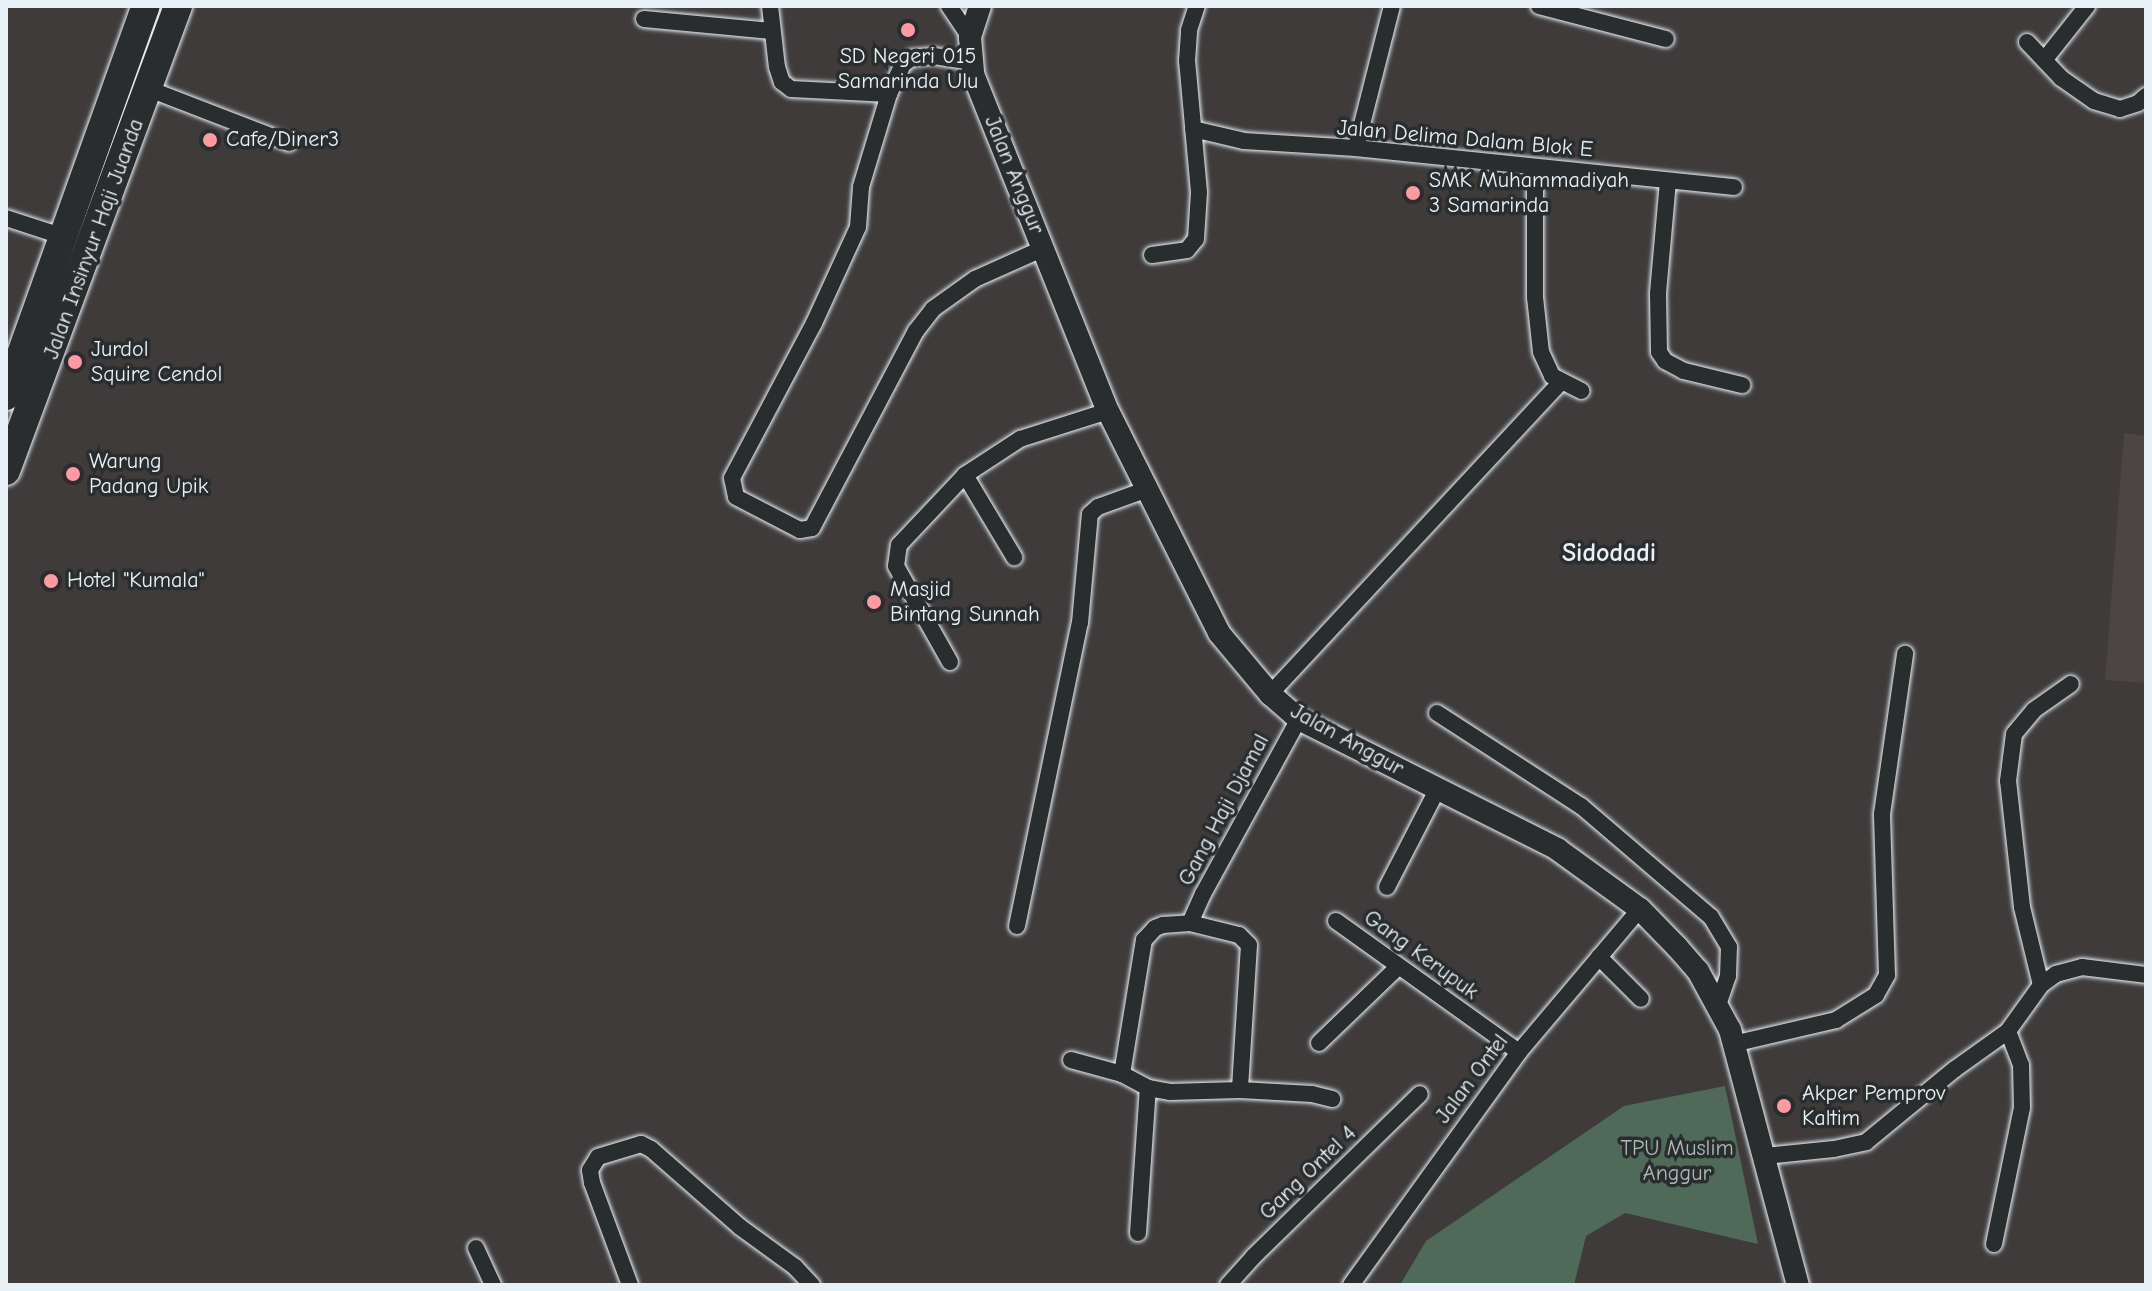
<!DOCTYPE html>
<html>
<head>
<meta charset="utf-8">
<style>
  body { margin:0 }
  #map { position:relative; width:2152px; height:1291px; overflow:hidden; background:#3f3b3b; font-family:"Comic Neue",sans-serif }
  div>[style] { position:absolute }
  .built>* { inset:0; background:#4d4544 }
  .green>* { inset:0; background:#506a59 }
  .roads { filter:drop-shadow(0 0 2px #e8f1f8) drop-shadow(0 0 2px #e8f1f8) }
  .street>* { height:16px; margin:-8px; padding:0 8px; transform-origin:8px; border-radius:8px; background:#2a2d2e }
  .secondary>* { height:22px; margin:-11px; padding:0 11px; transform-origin:11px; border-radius:11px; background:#2a2d2e }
  .highway>* { height:28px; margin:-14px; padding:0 14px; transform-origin:14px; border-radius:14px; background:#2a2d2e }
  .dots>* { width:22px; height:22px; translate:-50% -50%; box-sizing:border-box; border:4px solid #2a2d2e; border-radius:50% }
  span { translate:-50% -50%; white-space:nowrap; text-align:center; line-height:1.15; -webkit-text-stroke:7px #2a2d2e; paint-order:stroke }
  .poi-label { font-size:22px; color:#e8f1f8 }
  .left { translate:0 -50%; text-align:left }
  .street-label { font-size:22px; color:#e8f1f8 }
  .park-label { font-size:22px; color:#abbbb8 }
  .quarter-label { font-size:26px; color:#e8f1f8; font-weight:700 }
  .frame { position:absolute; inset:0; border:8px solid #e8f1f8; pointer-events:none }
</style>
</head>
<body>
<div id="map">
  <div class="built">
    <div style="clip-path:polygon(2124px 433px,2146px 436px,2146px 683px,2105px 680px)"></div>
  </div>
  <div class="green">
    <div style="clip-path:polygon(1725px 1086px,1758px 1244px,1625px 1213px,1586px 1236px,1574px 1285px,1400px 1285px,1426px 1241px,1624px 1106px)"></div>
  </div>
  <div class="roads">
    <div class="street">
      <div style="left:770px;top:6px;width:61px;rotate:83.5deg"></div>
      <div style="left:777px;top:67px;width:16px;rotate:72deg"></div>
      <div style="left:782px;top:82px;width:11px;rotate:38deg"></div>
      <div style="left:791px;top:89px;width:98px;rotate:2.9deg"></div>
      <div style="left:889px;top:94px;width:33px;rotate:-65deg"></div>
      <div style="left:903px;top:64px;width:11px;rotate:-34deg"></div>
      <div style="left:912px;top:58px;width:22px;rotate:-5deg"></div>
      <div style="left:934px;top:56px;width:36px;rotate:9deg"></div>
      <div style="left:949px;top:6px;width:37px;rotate:56deg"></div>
      <div style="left:1539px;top:6px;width:131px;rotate:14.6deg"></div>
      <div style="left:644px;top:19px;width:128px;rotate:5.4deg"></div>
      <div style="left:2027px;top:42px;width:50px;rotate:46.6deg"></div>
      <div style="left:2061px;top:78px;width:40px;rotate:34.9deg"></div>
      <div style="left:2094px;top:101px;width:27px;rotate:17deg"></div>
      <div style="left:2120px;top:109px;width:19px;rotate:-18deg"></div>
      <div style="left:2138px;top:103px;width:11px;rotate:-41deg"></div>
      <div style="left:2045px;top:59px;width:68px;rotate:-51.6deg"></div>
      <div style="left:149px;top:89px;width:150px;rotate:21.1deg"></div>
      <div style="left:889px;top:94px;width:97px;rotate:106.8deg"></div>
      <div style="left:861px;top:187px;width:40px;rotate:94.3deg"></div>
      <div style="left:858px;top:227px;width:106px;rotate:114.6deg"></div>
      <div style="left:814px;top:323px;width:175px;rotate:117.9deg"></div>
      <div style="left:732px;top:478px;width:19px;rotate:78deg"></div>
      <div style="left:736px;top:497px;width:72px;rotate:27.3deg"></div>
      <div style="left:800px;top:530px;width:12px;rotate:-9deg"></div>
      <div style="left:812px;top:528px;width:223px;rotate:-62.2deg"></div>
      <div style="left:916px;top:331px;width:28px;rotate:-52deg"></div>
      <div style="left:933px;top:309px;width:52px;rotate:-35.5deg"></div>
      <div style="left:975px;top:279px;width:76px;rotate:-24.2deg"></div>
      <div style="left:1193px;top:129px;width:52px;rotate:13.2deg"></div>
      <div style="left:1244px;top:141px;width:112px;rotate:3.6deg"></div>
      <div style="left:1356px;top:148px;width:380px;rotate:5.9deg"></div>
      <div style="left:1356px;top:148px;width:146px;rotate:-75.8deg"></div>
      <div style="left:1535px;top:167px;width:130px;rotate:90deg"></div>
      <div style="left:1535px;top:297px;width:55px;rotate:83.8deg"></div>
      <div style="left:1541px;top:352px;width:26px;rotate:65deg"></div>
      <div style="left:1552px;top:376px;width:33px;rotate:27deg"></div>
      <div style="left:1668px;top:181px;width:113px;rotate:95.1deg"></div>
      <div style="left:1658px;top:294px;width:58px;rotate:89deg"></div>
      <div style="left:1659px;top:352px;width:11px;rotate:56deg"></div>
      <div style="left:1665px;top:361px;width:21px;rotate:28deg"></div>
      <div style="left:1684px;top:371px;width:60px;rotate:13.6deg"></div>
      <div style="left:6px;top:218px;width:61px;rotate:18.1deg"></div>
      <div style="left:1152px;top:255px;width:35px;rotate:-8deg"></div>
      <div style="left:1187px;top:250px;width:14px;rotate:-51deg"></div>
      <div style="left:1196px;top:239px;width:47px;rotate:-86.3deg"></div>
      <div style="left:1199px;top:192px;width:132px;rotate:-95.2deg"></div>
      <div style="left:1187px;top:61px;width:31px;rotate:-86deg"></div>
      <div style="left:1189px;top:30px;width:25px;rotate:-72deg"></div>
      <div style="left:965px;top:475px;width:96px;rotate:59.1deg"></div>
      <div style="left:950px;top:662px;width:110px;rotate:-119.4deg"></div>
      <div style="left:896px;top:566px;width:21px;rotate:-82deg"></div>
      <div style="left:899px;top:545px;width:96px;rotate:-46.7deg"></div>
      <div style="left:965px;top:475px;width:66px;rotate:-33.2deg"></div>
      <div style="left:1020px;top:439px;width:92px;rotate:-17.7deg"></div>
      <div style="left:1270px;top:694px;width:425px;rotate:-47deg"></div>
      <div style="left:1437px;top:713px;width:171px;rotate:32.9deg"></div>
      <div style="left:1581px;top:806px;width:171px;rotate:40.5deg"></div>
      <div style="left:1711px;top:917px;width:35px;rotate:59deg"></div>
      <div style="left:1729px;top:947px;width:29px;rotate:92deg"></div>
      <div style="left:1728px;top:976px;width:31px;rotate:109deg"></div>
      <div style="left:1387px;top:887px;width:111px;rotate:-62.7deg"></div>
      <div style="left:1336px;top:921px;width:225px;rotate:35.6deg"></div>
      <div style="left:1190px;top:923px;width:32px;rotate:-66deg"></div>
      <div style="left:1203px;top:894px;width:200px;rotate:-61.3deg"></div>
      <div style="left:1017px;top:926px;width:309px;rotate:-78.3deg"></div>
      <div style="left:1080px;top:623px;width:109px;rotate:-84.8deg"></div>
      <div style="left:1090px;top:514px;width:11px;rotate:-41deg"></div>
      <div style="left:1098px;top:507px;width:50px;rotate:-19.9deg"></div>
      <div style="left:1599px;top:957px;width:59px;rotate:45deg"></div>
      <div style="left:2041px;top:985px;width:80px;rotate:-103.7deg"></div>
      <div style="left:2022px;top:907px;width:127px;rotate:-96.3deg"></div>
      <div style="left:2008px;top:781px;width:47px;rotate:-82.7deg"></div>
      <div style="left:2014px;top:734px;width:31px;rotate:-50deg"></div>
      <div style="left:2034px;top:710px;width:45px;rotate:-35.1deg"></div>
      <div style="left:1319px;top:1043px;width:110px;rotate:-43.9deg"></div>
      <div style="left:1733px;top:1044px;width:106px;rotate:-13.1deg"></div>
      <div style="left:1836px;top:1020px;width:47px;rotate:-32deg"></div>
      <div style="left:1876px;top:995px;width:23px;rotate:-61deg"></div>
      <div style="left:1887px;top:975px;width:161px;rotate:-91.8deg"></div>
      <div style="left:1882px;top:814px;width:162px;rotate:-81.8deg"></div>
      <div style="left:1071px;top:1060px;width:53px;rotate:15.4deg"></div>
      <div style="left:1122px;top:1074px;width:30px;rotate:28deg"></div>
      <div style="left:1148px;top:1088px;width:22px;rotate:10deg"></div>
      <div style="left:1170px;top:1092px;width:70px;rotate:-1.6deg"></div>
      <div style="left:1240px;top:1090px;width:72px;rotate:3.2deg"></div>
      <div style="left:1312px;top:1094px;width:21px;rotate:14deg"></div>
      <div style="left:1122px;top:1074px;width:136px;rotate:-80.7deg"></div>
      <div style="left:1144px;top:940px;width:16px;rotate:-47deg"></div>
      <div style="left:1155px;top:928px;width:9px;rotate:-21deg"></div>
      <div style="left:1163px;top:925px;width:27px;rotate:-4deg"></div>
      <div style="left:1190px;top:923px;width:50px;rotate:13.8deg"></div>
      <div style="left:1239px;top:935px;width:14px;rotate:45deg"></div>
      <div style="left:1249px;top:945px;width:145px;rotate:93.6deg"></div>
      <div style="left:1765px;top:1156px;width:69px;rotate:-5.8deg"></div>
      <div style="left:1834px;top:1149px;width:33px;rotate:-12deg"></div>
      <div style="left:1866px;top:1142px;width:115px;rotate:-39.4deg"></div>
      <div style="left:1955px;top:1069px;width:65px;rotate:-35.6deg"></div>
      <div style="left:2008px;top:1031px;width:57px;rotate:-54.3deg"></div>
      <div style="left:2041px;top:985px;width:19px;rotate:-36deg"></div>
      <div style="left:2056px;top:974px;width:27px;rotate:-15deg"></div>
      <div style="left:2082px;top:967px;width:64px;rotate:7.1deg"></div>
      <div style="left:1138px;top:1233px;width:145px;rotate:-86.1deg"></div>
      <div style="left:1994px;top:1244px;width:139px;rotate:-78.4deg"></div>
      <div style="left:2022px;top:1108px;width:43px;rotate:-91.3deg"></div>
      <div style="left:2021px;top:1065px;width:36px;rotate:-111deg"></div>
      <div style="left:476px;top:1248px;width:41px;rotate:65.3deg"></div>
      <div style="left:630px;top:1285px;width:109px;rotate:-110.4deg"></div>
      <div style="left:592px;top:1183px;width:13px;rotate:-99deg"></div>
      <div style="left:590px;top:1170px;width:15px;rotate:-58deg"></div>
      <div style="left:598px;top:1157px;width:45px;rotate:-16.8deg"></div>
      <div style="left:641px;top:1144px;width:11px;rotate:27deg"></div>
      <div style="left:651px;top:1149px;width:118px;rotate:41.2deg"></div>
      <div style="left:740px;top:1227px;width:68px;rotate:36deg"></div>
      <div style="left:795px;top:1267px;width:25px;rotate:47deg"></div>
      <div style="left:1228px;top:1285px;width:38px;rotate:-48deg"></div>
      <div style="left:1253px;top:1257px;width:233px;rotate:-44.3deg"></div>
      <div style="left:1351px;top:1285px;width:287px;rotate:-54.2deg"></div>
      <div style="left:1519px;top:1052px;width:187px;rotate:-49.8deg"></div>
    </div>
    <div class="secondary">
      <div style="left:980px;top:6px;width:33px;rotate:108deg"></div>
      <div style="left:970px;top:37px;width:37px;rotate:85deg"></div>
      <div style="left:973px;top:74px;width:363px;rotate:68.2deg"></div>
      <div style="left:1108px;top:411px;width:248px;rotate:63.4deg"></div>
      <div style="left:1219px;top:633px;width:80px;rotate:50.1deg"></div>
      <div style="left:1270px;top:694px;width:38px;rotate:41deg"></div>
      <div style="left:1299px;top:719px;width:289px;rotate:26.7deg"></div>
      <div style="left:1557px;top:849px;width:102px;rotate:35.9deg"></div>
      <div style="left:1640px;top:909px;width:53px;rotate:45.8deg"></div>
      <div style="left:1677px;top:947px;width:32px;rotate:49deg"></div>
      <div style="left:1698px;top:971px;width:67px;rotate:61.5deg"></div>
      <div style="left:1730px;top:1030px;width:264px;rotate:75.1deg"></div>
    </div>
    <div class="highway">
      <div style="left:6px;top:396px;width:414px;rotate:-70.3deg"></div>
      <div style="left:6px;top:471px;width:496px;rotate:-69.7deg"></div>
    </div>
  </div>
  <div class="dots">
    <div style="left:908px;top:30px;background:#ff9aa2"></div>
    <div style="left:210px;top:140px;background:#ff9aa2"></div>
    <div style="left:1413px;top:193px;background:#ff9aa2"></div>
    <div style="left:75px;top:362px;background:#ff9aa2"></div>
    <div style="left:73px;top:474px;background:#ff9aa2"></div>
    <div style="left:51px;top:581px;background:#ff9aa2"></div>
    <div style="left:874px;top:602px;background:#ff9aa2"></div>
    <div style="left:1784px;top:1106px;background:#ff9aa2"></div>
  </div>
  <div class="poi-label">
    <span style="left:908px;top:69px">SD Negeri 015<br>Samarinda Ulu</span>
    <span class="left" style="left:226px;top:140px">Cafe/Diner3</span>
    <span class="left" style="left:1429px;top:193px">SMK Muhammadiyah<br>3 Samarinda</span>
    <span class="left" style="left:91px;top:362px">Jurdol<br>Squire Cendol</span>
    <span class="left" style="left:89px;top:474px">Warung<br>Padang Upik</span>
    <span class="left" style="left:67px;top:581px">Hotel "Kumala"</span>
    <span class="left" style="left:890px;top:602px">Masjid<br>Bintang Sunnah</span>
    <span class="left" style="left:1802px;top:1106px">Akper Pemprov<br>Kaltim</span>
  </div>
  <div class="street-label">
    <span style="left:1465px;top:139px;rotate:5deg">Jalan Delima Dalam Blok E</span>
    <span style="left:1014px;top:175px;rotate:68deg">Jalan Anggur</span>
    <span style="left:94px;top:239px;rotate:-70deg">Jalan Insinyur Haji Juanda</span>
    <span style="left:1347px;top:740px;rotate:29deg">Jalan Anggur</span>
    <span style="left:1224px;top:810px;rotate:-62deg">Gang Haji Djamal</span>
    <span style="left:1421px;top:955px;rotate:36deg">Gang Kerupuk</span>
    <span style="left:1472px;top:1079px;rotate:-53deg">Jalan Ontel</span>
    <span style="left:1308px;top:1173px;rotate:-44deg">Gang Ontel 4</span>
  </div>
  <div class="park-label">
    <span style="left:1677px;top:1161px">TPU Muslim<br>Anggur</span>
  </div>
  <div class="quarter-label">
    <span style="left:1609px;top:554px">Sidodadi</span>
  </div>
  <div class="frame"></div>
</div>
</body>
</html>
